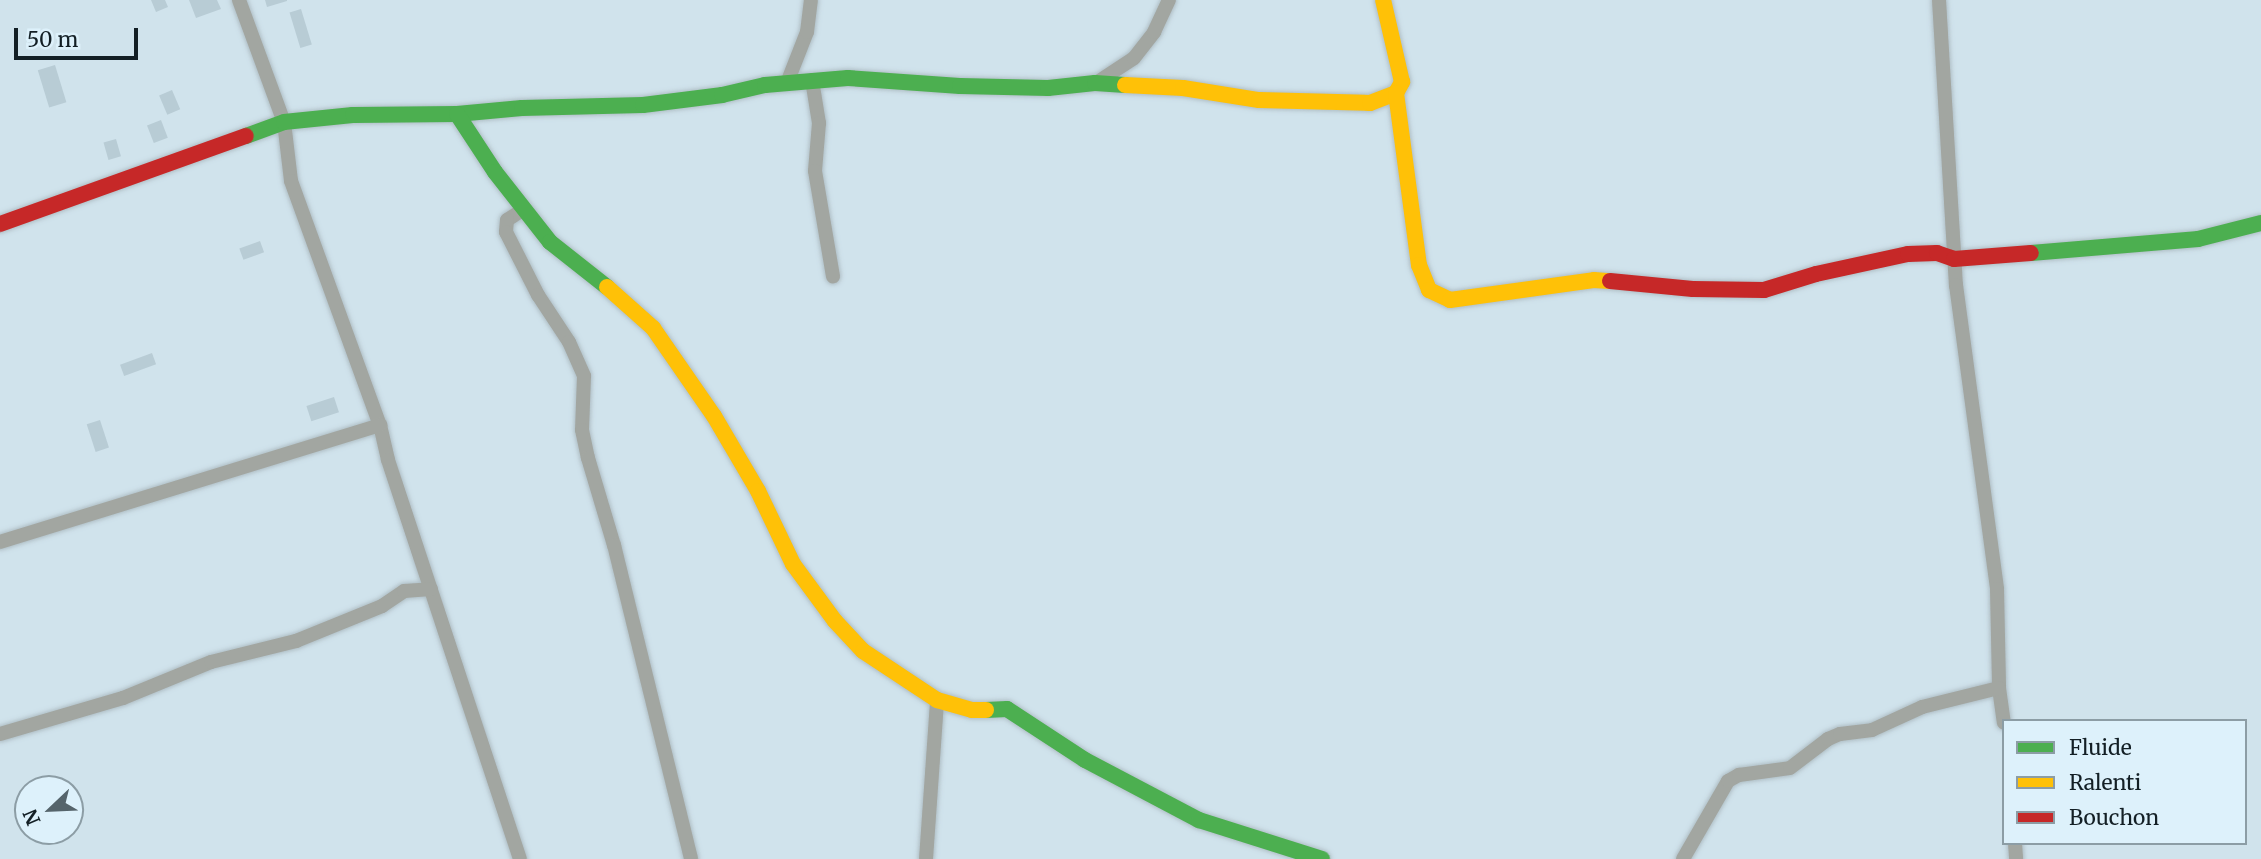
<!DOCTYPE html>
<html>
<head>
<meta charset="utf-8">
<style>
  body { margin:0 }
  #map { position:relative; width:2261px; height:859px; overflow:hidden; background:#d0e3ec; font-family:Merriweather,serif }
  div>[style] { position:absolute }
  .building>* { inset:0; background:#b8ccd5; transform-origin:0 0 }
  .roads { filter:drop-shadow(0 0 2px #b0bfc6) drop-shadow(0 0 2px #b0bfc6) }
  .street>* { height:14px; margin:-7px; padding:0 7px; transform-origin:7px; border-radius:7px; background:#a2a6a1 }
  .fast>* { height:16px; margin:-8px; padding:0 8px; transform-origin:8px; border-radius:8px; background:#4caf50 }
  .slow>* { height:16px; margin:-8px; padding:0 8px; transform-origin:8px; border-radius:8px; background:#ffc107 }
  .jam>* { height:16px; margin:-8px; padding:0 8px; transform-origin:8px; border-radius:8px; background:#c62828 }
  span { translate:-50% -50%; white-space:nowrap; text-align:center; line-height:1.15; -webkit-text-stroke:6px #ddf1fb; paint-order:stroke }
  .legend { position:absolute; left:2002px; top:719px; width:245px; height:126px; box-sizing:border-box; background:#ddf1fb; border:2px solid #8c9da5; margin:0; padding:9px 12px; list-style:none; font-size:21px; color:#131f25 }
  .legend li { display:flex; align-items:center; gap:14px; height:35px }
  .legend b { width:35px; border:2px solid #8c9da5 }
  .north { position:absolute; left:14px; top:775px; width:70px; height:70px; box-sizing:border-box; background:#ddf1fb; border:2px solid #8c9da5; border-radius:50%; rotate:247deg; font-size:19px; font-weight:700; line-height:28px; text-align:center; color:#131f25 }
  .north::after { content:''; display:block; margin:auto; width:24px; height:32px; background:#55646b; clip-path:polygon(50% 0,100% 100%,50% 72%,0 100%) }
  .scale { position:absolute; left:14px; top:28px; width:124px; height:32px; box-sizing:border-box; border:4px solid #131f25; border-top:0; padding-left:9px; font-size:21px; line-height:24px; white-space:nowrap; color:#131f25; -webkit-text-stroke:5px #ddf1fb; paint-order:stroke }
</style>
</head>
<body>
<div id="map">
  <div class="building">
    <div style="clip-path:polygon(151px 0,165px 0,168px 7px,156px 12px)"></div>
    <div style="clip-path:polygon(189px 0,217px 0,221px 9px,196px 18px)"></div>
    <div style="clip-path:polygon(265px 0,287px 0,287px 1px,267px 7px)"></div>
    <div style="left:301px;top:9px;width:37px;height:12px;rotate:73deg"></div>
    <div style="left:55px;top:65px;width:39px;height:18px;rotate:73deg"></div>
    <div style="left:172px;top:90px;width:21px;height:14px;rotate:67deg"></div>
    <div style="left:161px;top:120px;width:19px;height:15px;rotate:69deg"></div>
    <div style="left:116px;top:139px;width:18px;height:13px;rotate:74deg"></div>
    <div style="left:260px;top:241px;width:12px;height:22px;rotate:70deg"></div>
    <div style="left:152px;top:353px;width:12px;height:34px;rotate:70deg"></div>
    <div style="left:334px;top:397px;width:16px;height:29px;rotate:72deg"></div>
    <div style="left:100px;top:420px;width:29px;height:14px;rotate:72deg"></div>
  </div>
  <div class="roads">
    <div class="street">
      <div style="left:239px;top:0;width:130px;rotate:69.8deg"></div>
      <div style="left:284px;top:122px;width:59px;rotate:83.2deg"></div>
      <div style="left:291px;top:181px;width:260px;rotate:70deg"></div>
      <div style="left:380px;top:425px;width:36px;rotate:77deg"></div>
      <div style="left:388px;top:460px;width:420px;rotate:71.7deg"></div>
      <div style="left:1939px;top:0;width:286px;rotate:86.6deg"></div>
      <div style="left:1956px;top:285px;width:307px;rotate:82.3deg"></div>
      <div style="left:1997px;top:589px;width:99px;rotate:88.8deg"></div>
      <div style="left:1999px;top:688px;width:35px;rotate:82deg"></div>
      <div style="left:812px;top:80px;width:44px;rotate:80.8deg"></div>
      <div style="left:819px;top:123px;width:48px;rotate:94.8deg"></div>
      <div style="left:815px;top:171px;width:107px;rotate:80.3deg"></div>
      <div style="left:787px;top:83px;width:55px;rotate:-68.6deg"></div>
      <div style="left:807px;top:32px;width:32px;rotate:-83deg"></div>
      <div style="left:1096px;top:83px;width:45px;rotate:-33.3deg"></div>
      <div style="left:1134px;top:58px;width:33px;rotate:-52deg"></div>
      <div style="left:1154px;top:32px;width:35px;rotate:-65deg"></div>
      <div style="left:524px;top:209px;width:20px;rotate:147deg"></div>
      <div style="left:507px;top:220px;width:12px;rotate:95deg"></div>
      <div style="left:506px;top:232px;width:71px;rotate:63.1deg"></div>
      <div style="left:538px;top:295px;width:56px;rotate:56.6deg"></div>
      <div style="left:569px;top:342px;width:37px;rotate:66deg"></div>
      <div style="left:584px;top:376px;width:54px;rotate:92.1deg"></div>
      <div style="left:582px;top:430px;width:29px;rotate:78deg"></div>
      <div style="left:588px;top:458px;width:91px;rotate:73.4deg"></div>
      <div style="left:614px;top:545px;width:323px;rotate:76.2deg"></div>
      <div style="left:0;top:542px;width:398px;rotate:-17.1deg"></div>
      <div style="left:0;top:734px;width:128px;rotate:-16.3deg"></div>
      <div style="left:123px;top:698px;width:95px;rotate:-22.2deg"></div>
      <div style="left:211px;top:662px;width:88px;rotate:-13.9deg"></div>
      <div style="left:296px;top:641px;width:93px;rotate:-22.1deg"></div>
      <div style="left:382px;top:606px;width:27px;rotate:-34deg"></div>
      <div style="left:404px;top:591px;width:27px;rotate:-4deg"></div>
      <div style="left:2015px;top:843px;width:16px;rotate:86deg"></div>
      <div style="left:926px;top:859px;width:159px;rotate:-86deg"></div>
      <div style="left:1683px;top:859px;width:90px;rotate:-60deg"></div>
      <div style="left:1728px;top:781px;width:13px;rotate:-29deg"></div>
      <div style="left:1739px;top:775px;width:51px;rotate:-7.8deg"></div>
      <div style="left:1790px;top:768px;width:48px;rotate:-37.3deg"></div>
      <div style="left:1828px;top:739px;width:13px;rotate:-23deg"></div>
      <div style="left:1840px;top:734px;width:32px;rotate:-7deg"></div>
      <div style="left:1872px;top:730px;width:55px;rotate:-24.7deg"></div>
      <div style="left:1922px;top:707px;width:79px;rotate:-13.9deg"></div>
    </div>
    <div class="fast">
      <div style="left:457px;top:114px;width:65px;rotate:-5.3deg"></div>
      <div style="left:522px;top:108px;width:121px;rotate:-1.4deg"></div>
      <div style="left:643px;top:105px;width:80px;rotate:-7.2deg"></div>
      <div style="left:722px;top:95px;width:44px;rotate:-13.1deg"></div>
      <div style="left:765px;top:85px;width:83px;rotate:-4.8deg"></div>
      <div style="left:848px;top:78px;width:112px;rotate:4.1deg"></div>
      <div style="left:960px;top:86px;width:88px;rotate:1.3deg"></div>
      <div style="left:1048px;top:88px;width:47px;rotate:-6.1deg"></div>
      <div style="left:1095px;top:83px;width:30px;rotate:4deg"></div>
      <div style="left:246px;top:136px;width:40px;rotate:-20.2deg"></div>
      <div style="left:284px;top:122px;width:69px;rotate:-5.8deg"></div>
      <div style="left:353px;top:115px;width:104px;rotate:-0.6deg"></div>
      <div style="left:457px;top:114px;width:69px;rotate:56.8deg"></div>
      <div style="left:495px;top:172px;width:89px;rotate:51.8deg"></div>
      <div style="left:550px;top:242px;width:73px;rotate:38.3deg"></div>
      <div style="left:2031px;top:253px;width:168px;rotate:-4.8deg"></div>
      <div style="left:2198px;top:239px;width:65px;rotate:-14.3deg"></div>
      <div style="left:986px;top:710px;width:21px;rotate:-3deg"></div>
      <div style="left:1007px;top:709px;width:93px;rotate:33.2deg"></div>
      <div style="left:1085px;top:760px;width:129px;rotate:27.8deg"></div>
      <div style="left:1199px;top:820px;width:129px;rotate:17.6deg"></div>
    </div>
    <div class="slow">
      <div style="left:1125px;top:85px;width:58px;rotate:3deg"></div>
      <div style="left:1183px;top:88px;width:77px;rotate:9deg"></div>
      <div style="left:1259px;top:100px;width:111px;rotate:1.5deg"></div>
      <div style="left:1370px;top:103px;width:28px;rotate:-21deg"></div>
      <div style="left:1396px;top:93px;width:13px;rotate:-61deg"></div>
      <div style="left:1402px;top:82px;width:84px;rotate:-103deg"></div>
      <div style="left:1396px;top:93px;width:174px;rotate:82.4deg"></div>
      <div style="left:1419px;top:265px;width:27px;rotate:68deg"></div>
      <div style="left:1429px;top:290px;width:23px;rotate:25deg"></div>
      <div style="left:1450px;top:300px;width:145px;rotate:-7.9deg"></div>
      <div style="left:1594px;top:280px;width:16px;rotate:4deg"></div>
      <div style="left:607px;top:287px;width:62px;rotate:41.7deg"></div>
      <div style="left:653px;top:328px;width:107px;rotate:55.3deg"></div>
      <div style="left:714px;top:416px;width:87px;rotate:59.6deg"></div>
      <div style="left:758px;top:491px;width:81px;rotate:64.4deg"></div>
      <div style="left:793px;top:564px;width:71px;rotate:53.6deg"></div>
      <div style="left:835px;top:621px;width:41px;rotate:47deg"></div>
      <div style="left:863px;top:651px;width:89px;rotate:33.5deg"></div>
      <div style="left:937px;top:700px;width:36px;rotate:16deg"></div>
      <div style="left:972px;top:710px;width:14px"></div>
    </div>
    <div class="jam">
      <div style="left:0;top:224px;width:261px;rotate:-19.7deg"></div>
      <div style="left:1610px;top:281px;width:83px;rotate:5.5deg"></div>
      <div style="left:1693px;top:289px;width:71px;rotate:0.8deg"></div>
      <div style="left:1764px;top:290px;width:54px;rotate:-17.1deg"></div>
      <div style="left:1816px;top:274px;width:94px;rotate:-12.3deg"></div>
      <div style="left:1908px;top:254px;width:29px;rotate:-2deg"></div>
      <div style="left:1937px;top:253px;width:18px;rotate:19deg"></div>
      <div style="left:1954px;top:259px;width:77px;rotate:-4.5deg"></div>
    </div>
  </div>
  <ul class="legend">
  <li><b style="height:9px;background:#4caf50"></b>Fluide</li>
  <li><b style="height:9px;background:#ffc107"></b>Ralenti</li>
  <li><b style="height:9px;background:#c62828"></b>Bouchon</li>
  </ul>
  <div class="north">N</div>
  <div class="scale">50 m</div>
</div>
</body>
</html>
